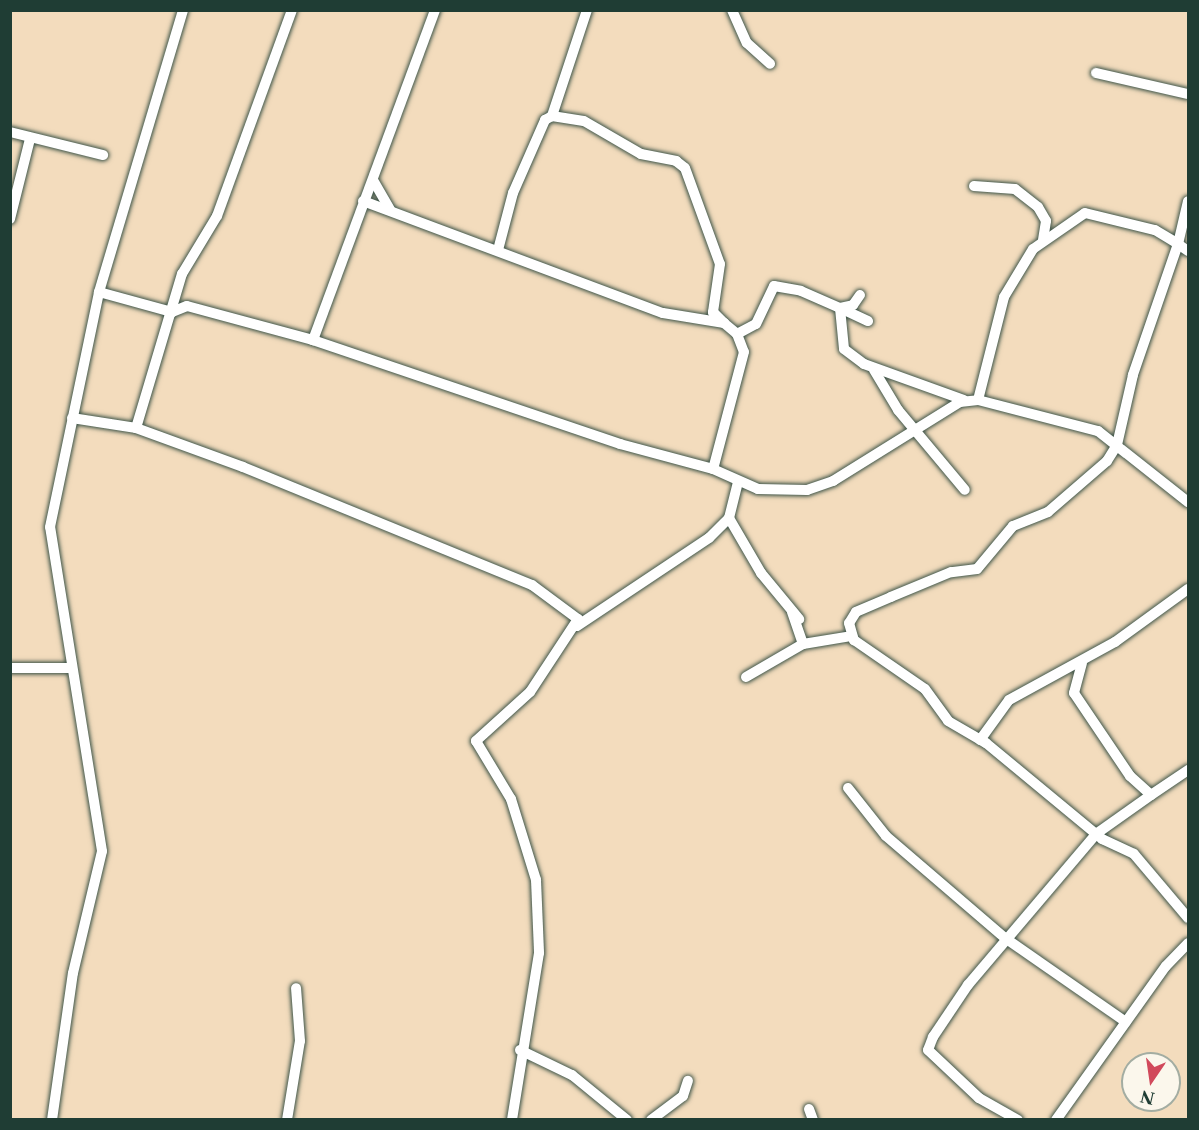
<!DOCTYPE html>
<html>
<head>
<meta charset="utf-8">
<style>
  body { margin:0 }
  #map { position:relative; width:1199px; height:1130px; overflow:hidden; background:#f3dcbd; font-family:"Libre Caslon Text",serif }
  div>[style] { position:absolute }
  .roads { filter:drop-shadow(0 0 2px #3f5549) drop-shadow(0 0 2px #3f5549) }
  .minor>* { height:10px; margin:-5px; padding:0 5px; transform-origin:5px; border-radius:5px; background:#fff }
  span { translate:-50% -50%; white-space:nowrap; text-align:center; line-height:1.15; -webkit-text-stroke:4.5px #fbf7ec; paint-order:stroke }
  .frame { position:absolute; inset:0; border:12px solid #1f3d34; pointer-events:none }
  .north { position:absolute; left:1121px; top:1052px; width:60px; height:60px; box-sizing:border-box; background:#fbf7ec; border:2px solid #a3ada2; border-radius:50%; rotate:193deg; font-size:16px; font-weight:700; line-height:24px; text-align:center; color:#1f3d34 }
  .north::after { content:''; display:block; margin:auto; width:21px; height:27px; background:#d1495b; clip-path:polygon(50% 0,100% 100%,50% 72%,0 100%) }
</style>
</head>
<body>
<div id="map">
  <div class="roads">
    <div class="minor">
      <div style="left:587px;top:10px;width:112px;rotate:108.3deg"></div>
      <div style="left:552px;top:116px;width:32px;rotate:9deg"></div>
      <div style="left:584px;top:121px;width:66px;rotate:30.1deg"></div>
      <div style="left:641px;top:154px;width:36px;rotate:11deg"></div>
      <div style="left:676px;top:161px;width:11px;rotate:38deg"></div>
      <div style="left:685px;top:168px;width:102px;rotate:70deg"></div>
      <div style="left:720px;top:264px;width:49px;rotate:98.3deg"></div>
      <div style="left:713px;top:312px;width:16px;rotate:45deg"></div>
      <div style="left:732px;top:10px;width:36px;rotate:66deg"></div>
      <div style="left:747px;top:43px;width:31px;rotate:42deg"></div>
      <div style="left:1096px;top:73px;width:94px;rotate:12.9deg"></div>
      <div style="left:10px;top:132px;width:96px;rotate:13.9deg"></div>
      <div style="left:373px;top:180px;width:34px;rotate:60deg"></div>
      <div style="left:974px;top:186px;width:41px;rotate:4.2deg"></div>
      <div style="left:1015px;top:189px;width:29px;rotate:38deg"></div>
      <div style="left:1038px;top:207px;width:16px;rotate:60deg"></div>
      <div style="left:1046px;top:221px;width:20px;rotate:99deg"></div>
      <div style="left:363px;top:201px;width:320px;rotate:20.5deg"></div>
      <div style="left:663px;top:313px;width:62px;rotate:9.3deg"></div>
      <div style="left:724px;top:323px;width:17px;rotate:40deg"></div>
      <div style="left:737px;top:334px;width:19px;rotate:69deg"></div>
      <div style="left:744px;top:352px;width:121px;rotate:104.8deg"></div>
      <div style="left:10px;top:219px;width:82px;rotate:-76deg"></div>
      <div style="left:498px;top:250px;width:59px;rotate:-75.3deg"></div>
      <div style="left:513px;top:193px;width:80px;rotate:-66.3deg"></div>
      <div style="left:545px;top:120px;width:8px;rotate:-30deg"></div>
      <div style="left:1188px;top:251px;width:12px;rotate:-145deg"></div>
      <div style="left:1178px;top:244px;width:139px;rotate:109deg"></div>
      <div style="left:1133px;top:375px;width:72px;rotate:102.9deg"></div>
      <div style="left:1117px;top:445px;width:19px;rotate:122deg"></div>
      <div style="left:1107px;top:461px;width:78px;rotate:139.2deg"></div>
      <div style="left:1048px;top:512px;width:38px;rotate:158deg"></div>
      <div style="left:1013px;top:526px;width:56px;rotate:129.9deg"></div>
      <div style="left:977px;top:569px;width:26px;rotate:173deg"></div>
      <div style="left:951px;top:572px;width:65px;rotate:157.4deg"></div>
      <div style="left:891px;top:597px;width:38px;rotate:157deg"></div>
      <div style="left:856px;top:612px;width:13px;rotate:122deg"></div>
      <div style="left:849px;top:623px;width:18px;rotate:74deg"></div>
      <div style="left:854px;top:640px;width:86px;rotate:34.6deg"></div>
      <div style="left:925px;top:689px;width:39px;rotate:54deg"></div>
      <div style="left:948px;top:721px;width:44px;rotate:30.1deg"></div>
      <div style="left:986px;top:743px;width:151px;rotate:39.6deg"></div>
      <div style="left:1102px;top:839px;width:35px;rotate:25deg"></div>
      <div style="left:1134px;top:854px;width:84px;rotate:49.8deg"></div>
      <div style="left:99px;top:292px;width:76px;rotate:15.3deg"></div>
      <div style="left:172px;top:312px;width:16px;rotate:-22deg"></div>
      <div style="left:187px;top:306px;width:131px;rotate:15.1deg"></div>
      <div style="left:313px;top:340px;width:324px;rotate:18.7deg"></div>
      <div style="left:620px;top:444px;width:96px;rotate:15deg"></div>
      <div style="left:713px;top:469px;width:49px;rotate:24deg"></div>
      <div style="left:758px;top:489px;width:49px;rotate:1.2deg"></div>
      <div style="left:807px;top:490px;width:28px;rotate:-19deg"></div>
      <div style="left:833px;top:481px;width:150px;rotate:-31.9deg"></div>
      <div style="left:960px;top:402px;width:18px;rotate:-6deg"></div>
      <div style="left:978px;top:400px;width:124px;rotate:14.5deg"></div>
      <div style="left:1098px;top:431px;width:115px;rotate:38.3deg"></div>
      <div style="left:860px;top:295px;width:12px;rotate:125deg"></div>
      <div style="left:853px;top:305px;width:13px;rotate:167deg"></div>
      <div style="left:840px;top:308px;width:31px;rotate:25deg"></div>
      <div style="left:737px;top:334px;width:21px;rotate:-28deg"></div>
      <div style="left:756px;top:324px;width:42px;rotate:-64.7deg"></div>
      <div style="left:774px;top:286px;width:27px;rotate:10deg"></div>
      <div style="left:801px;top:291px;width:43px;rotate:23.6deg"></div>
      <div style="left:840px;top:308px;width:41px;rotate:84.4deg"></div>
      <div style="left:844px;top:349px;width:25px;rotate:37deg"></div>
      <div style="left:864px;top:364px;width:106px;rotate:19.8deg"></div>
      <div style="left:313px;top:340px;width:352px;rotate:-69.7deg"></div>
      <div style="left:874px;top:370px;width:47px;rotate:59deg"></div>
      <div style="left:898px;top:410px;width:104px;rotate:50.1deg"></div>
      <div style="left:978px;top:400px;width:106px;rotate:-75.8deg"></div>
      <div style="left:1004px;top:297px;width:56px;rotate:-58.9deg"></div>
      <div style="left:1033px;top:249px;width:63px;rotate:-34.7deg"></div>
      <div style="left:1085px;top:213px;width:72px;rotate:13.7deg"></div>
      <div style="left:1155px;top:230px;width:27px;rotate:31deg"></div>
      <div style="left:1178px;top:244px;width:44px;rotate:-76.9deg"></div>
      <div style="left:72px;top:418px;width:65px;rotate:8.9deg"></div>
      <div style="left:136px;top:428px;width:114px;rotate:20deg"></div>
      <div style="left:243px;top:467px;width:312px;rotate:22.2deg"></div>
      <div style="left:532px;top:585px;width:57px;rotate:36.5deg"></div>
      <div style="left:578px;top:619px;width:87px;rotate:123.3deg"></div>
      <div style="left:530px;top:692px;width:73px;rotate:137.8deg"></div>
      <div style="left:476px;top:741px;width:68px;rotate:58.9deg"></div>
      <div style="left:511px;top:799px;width:85px;rotate:72.8deg"></div>
      <div style="left:536px;top:880px;width:73px;rotate:87.6deg"></div>
      <div style="left:539px;top:953px;width:169px;rotate:99.2deg"></div>
      <div style="left:136px;top:428px;width:161px;rotate:-73.4deg"></div>
      <div style="left:182px;top:274px;width:68px;rotate:-58.9deg"></div>
      <div style="left:217px;top:216px;width:219px;rotate:-70deg"></div>
      <div style="left:729px;top:518px;width:64px;rotate:59.8deg"></div>
      <div style="left:761px;top:573px;width:60px;rotate:50.4deg"></div>
      <div style="left:577px;top:626px;width:159px;rotate:-33.7deg"></div>
      <div style="left:709px;top:538px;width:28px;rotate:-45deg"></div>
      <div style="left:729px;top:518px;width:37px;rotate:-76deg"></div>
      <div style="left:803px;top:644px;width:50px;rotate:-9.3deg"></div>
      <div style="left:1082px;top:663px;width:31px;rotate:105deg"></div>
      <div style="left:1074px;top:693px;width:100px;rotate:56deg"></div>
      <div style="left:1130px;top:776px;width:28px;rotate:42deg"></div>
      <div style="left:1151px;top:795px;width:45px;rotate:-34deg"></div>
      <div style="left:10px;top:668px;width:59px"></div>
      <div style="left:746px;top:677px;width:66px;rotate:-30.1deg"></div>
      <div style="left:803px;top:644px;width:34px;rotate:-109deg"></div>
      <div style="left:980px;top:740px;width:49px;rotate:-54.1deg"></div>
      <div style="left:1009px;top:700px;width:121px;rotate:-28.7deg"></div>
      <div style="left:1115px;top:642px;width:90px;rotate:-36deg"></div>
      <div style="left:848px;top:788px;width:61px;rotate:51.6deg"></div>
      <div style="left:886px;top:836px;width:157px;rotate:40.6deg"></div>
      <div style="left:1005px;top:938px;width:147px;rotate:34.8deg"></div>
      <div style="left:520px;top:1050px;width:58px;rotate:25.7deg"></div>
      <div style="left:572px;top:1075px;width:71px;rotate:39.3deg"></div>
      <div style="left:809px;top:1109px;width:12px;rotate:70deg"></div>
      <div style="left:52px;top:1120px;width:148px;rotate:-81.9deg"></div>
      <div style="left:73px;top:973px;width:125px;rotate:-76.6deg"></div>
      <div style="left:102px;top:851px;width:328px;rotate:-99.1deg"></div>
      <div style="left:50px;top:527px;width:240px;rotate:-78.2deg"></div>
      <div style="left:99px;top:292px;width:294px;rotate:-73.4deg"></div>
      <div style="left:287px;top:1120px;width:80px;rotate:-80.7deg"></div>
      <div style="left:300px;top:1041px;width:53px;rotate:-94.3deg"></div>
      <div style="left:651px;top:1120px;width:40px;rotate:-37deg"></div>
      <div style="left:683px;top:1096px;width:16px;rotate:-72deg"></div>
      <div style="left:1018px;top:1120px;width:45px;rotate:-150.6deg"></div>
      <div style="left:979px;top:1098px;width:70px;rotate:-136.7deg"></div>
      <div style="left:928px;top:1050px;width:14px;rotate:-69deg"></div>
      <div style="left:933px;top:1037px;width:63px;rotate:-56.1deg"></div>
      <div style="left:968px;top:985px;width:198px;rotate:-49.7deg"></div>
      <div style="left:1096px;top:834px;width:67px;rotate:-35.3deg"></div>
      <div style="left:1056px;top:1120px;width:189px;rotate:-54.5deg"></div>
      <div style="left:1166px;top:966px;width:32px;rotate:-46deg"></div>
    </div>
  </div>
  <div class="frame"></div>
  <div class="north">N</div>
</div>
</body>
</html>
